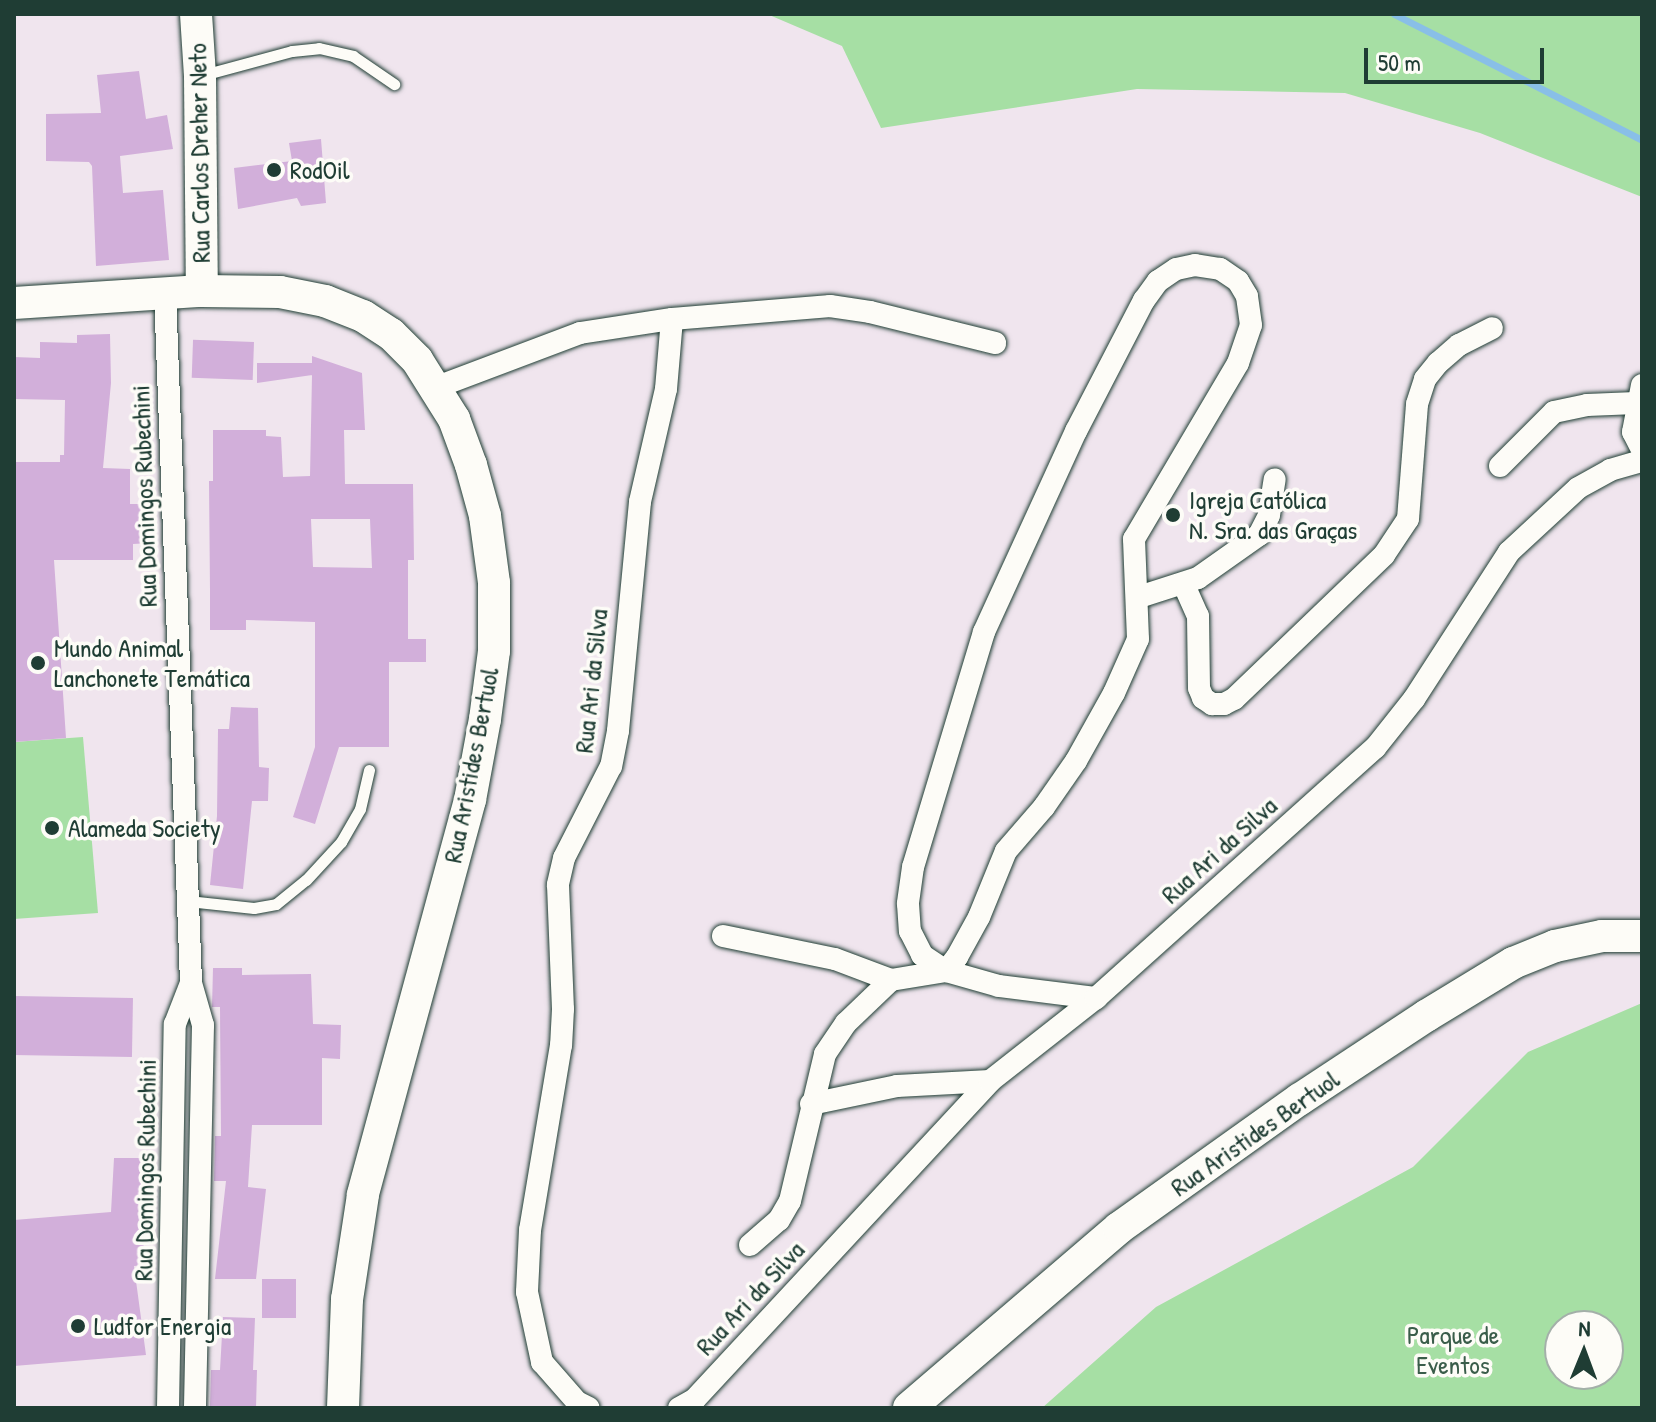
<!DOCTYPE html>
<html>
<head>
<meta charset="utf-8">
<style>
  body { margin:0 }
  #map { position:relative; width:1656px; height:1422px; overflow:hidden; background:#f0e5ee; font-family:"Patrick Hand",sans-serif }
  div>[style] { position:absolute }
  .green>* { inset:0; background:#a6dfa4 }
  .stream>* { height:7px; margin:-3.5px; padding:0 3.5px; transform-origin:3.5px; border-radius:3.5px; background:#89bfe7 }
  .building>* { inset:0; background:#d2afda; transform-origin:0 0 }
  .roads { filter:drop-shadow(0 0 2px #1f3d34) drop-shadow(0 0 2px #1f3d34) }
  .service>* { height:11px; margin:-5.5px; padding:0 5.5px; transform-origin:5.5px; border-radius:5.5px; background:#fdfcf7 }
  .minor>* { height:22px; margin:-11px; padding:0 11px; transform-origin:11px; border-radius:11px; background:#fdfcf7 }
  .secondary>* { height:32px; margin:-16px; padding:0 16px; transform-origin:16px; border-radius:16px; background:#fdfcf7 }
  .dots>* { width:22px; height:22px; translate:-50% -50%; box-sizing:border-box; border:4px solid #fdfcf7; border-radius:50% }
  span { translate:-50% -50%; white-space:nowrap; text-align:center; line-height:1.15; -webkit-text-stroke:7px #fdfcf7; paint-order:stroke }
  .street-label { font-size:26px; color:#1f3d34 }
  .poi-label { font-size:26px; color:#1f3d34 }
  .left { translate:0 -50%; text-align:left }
  .park-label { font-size:26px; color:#3a5d4a }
  .frame { position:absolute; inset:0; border:16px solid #1f3d34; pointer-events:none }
  .north { position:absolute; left:1544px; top:1310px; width:80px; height:80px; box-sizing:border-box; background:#fdfcf7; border:2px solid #a4b0a9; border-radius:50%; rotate:1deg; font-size:22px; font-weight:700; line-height:32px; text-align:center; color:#1f3d34 }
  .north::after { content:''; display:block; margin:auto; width:28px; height:36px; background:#1f3d34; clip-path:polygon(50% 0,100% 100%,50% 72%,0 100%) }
  .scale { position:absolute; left:1364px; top:48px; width:180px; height:36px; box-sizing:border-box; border:4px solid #1f3d34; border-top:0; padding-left:10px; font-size:24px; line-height:28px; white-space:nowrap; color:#1f3d34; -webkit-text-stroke:6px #fdfcf7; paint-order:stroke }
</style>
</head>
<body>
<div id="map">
  <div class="green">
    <div style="clip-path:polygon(767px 14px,1642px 14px,1642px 197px,1480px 133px,1345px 93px,1137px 89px,881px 128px,842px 46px)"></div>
    <div style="clip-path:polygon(83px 737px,98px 913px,14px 919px,14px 742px)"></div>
    <div style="clip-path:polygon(evenodd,1642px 1003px,1642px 1408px,1042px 1408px,1156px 1307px,1413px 1167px,1528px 1052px,1642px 1003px,1560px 1326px,1608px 1326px,1608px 1374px,1560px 1374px,1560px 1326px)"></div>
  </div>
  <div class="stream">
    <div style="left:1394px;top:14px;width:278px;rotate:26.9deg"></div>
  </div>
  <div class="building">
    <div style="clip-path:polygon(139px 71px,146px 119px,167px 115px,173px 149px,120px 156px,123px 193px,163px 190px,169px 260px,96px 266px,92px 166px,89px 162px,46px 161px,46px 114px,101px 113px,97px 75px)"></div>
    <div style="clip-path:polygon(321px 139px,326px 203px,301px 206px,297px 198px,238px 209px,234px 168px,292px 161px,289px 143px)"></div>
    <div style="clip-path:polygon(110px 334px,111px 383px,103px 468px,130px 469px,130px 504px,149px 504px,149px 543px,133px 544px,133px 560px,54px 560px,66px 738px,14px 742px,14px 462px,60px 462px,60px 455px,64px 455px,65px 400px,14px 399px,14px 357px,40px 358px,40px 342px,77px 343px,77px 335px)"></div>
    <div style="left:254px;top:342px;width:38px;height:61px;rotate:92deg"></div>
    <div style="clip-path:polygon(evenodd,312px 356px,362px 373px,365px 430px,344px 430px,345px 484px,413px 484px,414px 560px,408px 560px,408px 639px,426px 639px,426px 662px,389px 662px,389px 747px,339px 747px,315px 824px,293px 817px,315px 747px,315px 622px,246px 620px,246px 630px,210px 630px,210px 591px,209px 481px,213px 481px,213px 430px,266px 430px,266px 436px,281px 437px,283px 477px,310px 476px,312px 375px,257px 383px,257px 363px,312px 363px,312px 356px,311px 519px,370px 519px,372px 568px,313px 567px,311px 519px)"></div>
    <div style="clip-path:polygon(231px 707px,258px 708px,259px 767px,269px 768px,268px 801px,252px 801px,243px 889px,210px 885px,217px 816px,218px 729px,229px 729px)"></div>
    <div style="clip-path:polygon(213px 968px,242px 968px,242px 975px,311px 974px,313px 1024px,341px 1025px,340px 1059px,322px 1058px,322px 1125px,252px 1125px,248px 1187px,266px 1189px,256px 1279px,215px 1279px,226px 1181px,214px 1181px,215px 1136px,221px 1136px,220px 1007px,212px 1007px)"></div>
    <div style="left:14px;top:996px;width:119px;height:59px;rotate:1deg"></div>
    <div style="clip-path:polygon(114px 1158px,145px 1158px,146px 1200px,138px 1201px,146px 1265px,134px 1266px,146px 1355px,14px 1366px,14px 1220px,111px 1212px)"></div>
    <div style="left:262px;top:1279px;width:34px;height:39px"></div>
    <div style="clip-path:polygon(223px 1317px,255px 1318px,253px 1370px,257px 1370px,256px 1408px,210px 1408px,211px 1370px,220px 1370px)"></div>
  </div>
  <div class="roads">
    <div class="service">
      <div style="left:203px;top:75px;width:92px;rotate:-15.1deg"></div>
      <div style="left:292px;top:51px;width:27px;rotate:-6deg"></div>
      <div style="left:319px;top:48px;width:35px;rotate:13deg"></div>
      <div style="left:353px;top:56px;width:50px;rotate:34.3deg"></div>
      <div style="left:188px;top:901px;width:66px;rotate:6.1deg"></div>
      <div style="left:254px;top:908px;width:22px;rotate:-10deg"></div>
      <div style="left:276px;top:904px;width:38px;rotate:-39deg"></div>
      <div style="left:306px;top:880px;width:52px;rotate:-47.4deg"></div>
      <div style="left:341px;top:842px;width:38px;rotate:-60deg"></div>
      <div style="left:360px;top:809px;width:40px;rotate:-77deg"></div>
    </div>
    <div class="minor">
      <div style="left:165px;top:293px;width:690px;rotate:87.84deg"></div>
      <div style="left:191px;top:983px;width:44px;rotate:74.1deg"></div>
      <div style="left:203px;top:1025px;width:383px;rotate:91.2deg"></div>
      <div style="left:672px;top:319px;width:159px;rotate:-4.7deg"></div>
      <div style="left:830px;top:306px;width:40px;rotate:8.5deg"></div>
      <div style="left:870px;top:312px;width:129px;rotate:13.9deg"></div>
      <div style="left:1642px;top:385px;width:48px;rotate:100.8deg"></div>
      <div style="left:1633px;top:432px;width:20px;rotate:63deg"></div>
      <div style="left:437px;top:387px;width:153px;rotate:-20.7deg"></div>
      <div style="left:580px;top:333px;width:93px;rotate:-8.7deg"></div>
      <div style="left:672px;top:319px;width:70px;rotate:94.9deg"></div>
      <div style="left:666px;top:389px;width:116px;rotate:103deg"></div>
      <div style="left:640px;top:502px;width:230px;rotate:95.5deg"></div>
      <div style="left:618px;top:731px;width:36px;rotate:101deg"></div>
      <div style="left:611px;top:766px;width:103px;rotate:117.1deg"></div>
      <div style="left:564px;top:858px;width:28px;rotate:103deg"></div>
      <div style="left:558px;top:885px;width:124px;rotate:87.7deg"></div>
      <div style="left:563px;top:1009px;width:36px;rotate:93deg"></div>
      <div style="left:561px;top:1045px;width:188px;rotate:99.5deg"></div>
      <div style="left:530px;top:1230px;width:62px;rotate:92.8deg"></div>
      <div style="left:527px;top:1292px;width:72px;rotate:77.9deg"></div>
      <div style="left:542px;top:1362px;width:53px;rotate:48.8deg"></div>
      <div style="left:577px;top:1402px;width:13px;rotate:27deg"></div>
      <div style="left:1500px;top:466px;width:76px;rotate:-45deg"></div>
      <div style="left:1554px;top:412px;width:34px;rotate:-12deg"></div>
      <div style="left:1587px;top:405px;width:49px;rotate:-2.3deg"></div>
      <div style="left:1184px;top:585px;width:34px;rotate:66deg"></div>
      <div style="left:1198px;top:616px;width:72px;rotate:89.2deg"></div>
      <div style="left:1199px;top:688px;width:11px;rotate:68deg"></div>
      <div style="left:1203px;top:698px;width:11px;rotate:34deg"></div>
      <div style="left:1212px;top:704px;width:12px"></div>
      <div style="left:1224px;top:704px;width:11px;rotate:-27deg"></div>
      <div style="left:1234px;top:699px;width:208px;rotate:-43.8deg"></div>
      <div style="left:1384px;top:555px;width:43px;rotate:-56.3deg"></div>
      <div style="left:1408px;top:519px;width:115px;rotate:-85.5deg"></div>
      <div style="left:1417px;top:404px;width:26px;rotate:-72deg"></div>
      <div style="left:1425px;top:379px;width:21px;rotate:-51deg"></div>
      <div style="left:1438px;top:363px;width:28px;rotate:-41deg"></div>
      <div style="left:1459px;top:345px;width:37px;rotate:-27deg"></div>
      <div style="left:1139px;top:597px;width:62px;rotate:-17.9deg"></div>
      <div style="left:1198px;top:578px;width:75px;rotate:-35.2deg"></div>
      <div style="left:1259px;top:535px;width:22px;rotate:-63deg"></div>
      <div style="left:1269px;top:515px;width:36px;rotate:-81deg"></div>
      <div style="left:723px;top:936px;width:114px;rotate:11.6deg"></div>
      <div style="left:835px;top:959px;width:60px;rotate:20.6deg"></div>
      <div style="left:891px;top:980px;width:56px;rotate:-9.3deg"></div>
      <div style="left:946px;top:971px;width:18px;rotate:-52deg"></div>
      <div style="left:957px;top:957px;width:46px;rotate:-61.2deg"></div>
      <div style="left:979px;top:917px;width:71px;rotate:-67.8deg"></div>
      <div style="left:1006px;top:851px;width:58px;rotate:-49.2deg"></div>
      <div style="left:1044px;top:807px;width:56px;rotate:-55.2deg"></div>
      <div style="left:1076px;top:761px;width:78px;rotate:-60.8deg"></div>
      <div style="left:1114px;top:693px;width:59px;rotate:-66deg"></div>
      <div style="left:1138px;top:639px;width:100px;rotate:-92.3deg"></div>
      <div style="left:1134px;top:539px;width:204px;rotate:-59.4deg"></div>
      <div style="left:1238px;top:363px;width:40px;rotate:-71.1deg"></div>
      <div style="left:1251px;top:325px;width:29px;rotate:-98deg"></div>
      <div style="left:1247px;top:296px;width:17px;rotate:-121deg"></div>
      <div style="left:1238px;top:281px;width:22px;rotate:-146deg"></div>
      <div style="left:1220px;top:269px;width:25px;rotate:-171deg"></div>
      <div style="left:1195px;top:265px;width:19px;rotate:168deg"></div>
      <div style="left:1176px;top:269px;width:22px;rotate:146deg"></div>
      <div style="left:1158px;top:281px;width:24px;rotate:126deg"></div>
      <div style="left:1144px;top:300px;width:148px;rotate:117.4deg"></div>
      <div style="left:1076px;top:431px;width:221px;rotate:114.6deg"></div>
      <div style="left:984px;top:632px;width:245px;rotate:106.8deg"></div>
      <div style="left:913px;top:867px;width:37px;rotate:98deg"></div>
      <div style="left:908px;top:904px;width:27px;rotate:86deg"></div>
      <div style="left:910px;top:931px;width:27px;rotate:63deg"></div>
      <div style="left:922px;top:955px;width:29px;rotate:34deg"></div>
      <div style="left:946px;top:971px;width:55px;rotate:15.8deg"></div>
      <div style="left:999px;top:986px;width:98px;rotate:7.1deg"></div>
      <div style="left:811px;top:1104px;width:88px;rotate:-11.8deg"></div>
      <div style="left:897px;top:1086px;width:93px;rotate:-3.1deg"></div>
      <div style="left:750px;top:1245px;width:38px;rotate:-41deg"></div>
      <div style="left:779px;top:1220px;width:22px;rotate:-60deg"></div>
      <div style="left:790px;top:1201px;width:151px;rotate:-76.6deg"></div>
      <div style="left:825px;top:1054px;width:37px;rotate:-56deg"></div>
      <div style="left:846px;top:1023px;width:62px;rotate:-43.7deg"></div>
      <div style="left:168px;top:1408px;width:384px;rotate:-89deg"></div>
      <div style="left:175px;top:1024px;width:44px;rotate:-68.7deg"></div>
      <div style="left:679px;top:1408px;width:18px;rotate:-29deg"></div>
      <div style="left:695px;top:1399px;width:434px;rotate:-47.1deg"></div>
      <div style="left:990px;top:1081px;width:135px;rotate:-38.1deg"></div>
      <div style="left:1096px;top:998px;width:375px;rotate:-41.9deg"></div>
      <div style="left:1375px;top:748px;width:63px;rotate:-51.5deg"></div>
      <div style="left:1414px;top:699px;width:175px;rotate:-57.1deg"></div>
      <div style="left:1509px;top:552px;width:94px;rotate:-42.8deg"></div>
      <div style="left:1578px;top:488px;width:37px;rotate:-29deg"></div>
      <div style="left:1610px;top:470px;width:33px;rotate:-16deg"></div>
    </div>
    <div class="secondary">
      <div style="left:196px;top:14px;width:62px;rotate:86.3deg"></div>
      <div style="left:200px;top:76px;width:215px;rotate:89.5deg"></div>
      <div style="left:14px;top:303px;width:188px;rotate:-3.7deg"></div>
      <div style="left:202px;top:291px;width:78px;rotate:0.7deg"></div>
      <div style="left:280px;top:292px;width:46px;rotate:11.3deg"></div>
      <div style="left:325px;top:301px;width:41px;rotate:21.5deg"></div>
      <div style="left:363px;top:316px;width:33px;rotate:33deg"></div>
      <div style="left:391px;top:334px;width:37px;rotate:45deg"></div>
      <div style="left:417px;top:360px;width:70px;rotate:57.9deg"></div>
      <div style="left:454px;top:419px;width:49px;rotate:69.7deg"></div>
      <div style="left:471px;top:465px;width:53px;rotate:74.6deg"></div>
      <div style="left:485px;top:516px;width:68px;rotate:82.3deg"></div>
      <div style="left:494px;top:583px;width:68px;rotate:90deg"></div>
      <div style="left:494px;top:651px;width:69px;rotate:97.5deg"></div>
      <div style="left:485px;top:719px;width:82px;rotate:100.5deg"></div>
      <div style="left:470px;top:800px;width:409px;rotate:105.2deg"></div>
      <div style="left:363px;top:1195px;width:105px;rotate:98.7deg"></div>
      <div style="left:347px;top:1299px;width:109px;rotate:92.1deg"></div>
      <div style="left:909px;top:1408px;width:277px;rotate:-40.6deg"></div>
      <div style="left:1119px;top:1228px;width:222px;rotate:-35.5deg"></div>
      <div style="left:1300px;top:1099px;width:151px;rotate:-33.4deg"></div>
      <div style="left:1426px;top:1016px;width:102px;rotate:-31.3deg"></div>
      <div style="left:1513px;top:963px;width:45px;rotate:-22deg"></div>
      <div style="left:1555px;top:946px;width:48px;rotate:-12deg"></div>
      <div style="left:1602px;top:936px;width:40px"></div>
    </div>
  </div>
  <div class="dots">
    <div style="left:274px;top:170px;background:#1f3d34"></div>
    <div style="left:1173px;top:515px;background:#1f3d34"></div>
    <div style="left:38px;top:663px;background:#1f3d34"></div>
    <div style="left:52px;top:828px;background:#1f3d34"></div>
    <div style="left:78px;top:1326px;background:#1f3d34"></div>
  </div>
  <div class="street-label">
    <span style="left:199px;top:153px;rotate:-91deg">Rua Carlos Dreher Neto</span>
    <span style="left:144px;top:496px;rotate:-92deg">Rua Domingos Rubechini</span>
    <span style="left:591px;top:681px;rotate:-84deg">Rua Ari da Silva</span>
    <span style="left:471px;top:765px;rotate:-79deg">Rua Aristides Bertuol</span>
    <span style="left:1219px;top:850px;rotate:-42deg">Rua Ari da Silva</span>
    <span style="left:1255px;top:1133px;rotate:-35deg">Rua Aristides Bertuol</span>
    <span style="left:145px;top:1170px;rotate:-89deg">Rua Domingos Rubechini</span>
    <span style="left:750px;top:1298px;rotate:-47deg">Rua Ari da Silva</span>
  </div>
  <div class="poi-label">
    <span class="left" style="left:290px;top:170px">RodOil</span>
    <span class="left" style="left:1189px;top:515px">Igreja Católica<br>N. Sra. das Graças</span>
    <span class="left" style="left:54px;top:663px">Mundo Animal<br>Lanchonete Temática</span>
    <span class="left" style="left:68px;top:828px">Alameda Society</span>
    <span class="left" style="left:94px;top:1326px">Ludfor Energia</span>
  </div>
  <div class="park-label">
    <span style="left:1453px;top:1350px">Parque de<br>Eventos</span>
  </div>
  <div class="frame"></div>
  <div class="north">N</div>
  <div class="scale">50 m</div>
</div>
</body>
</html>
